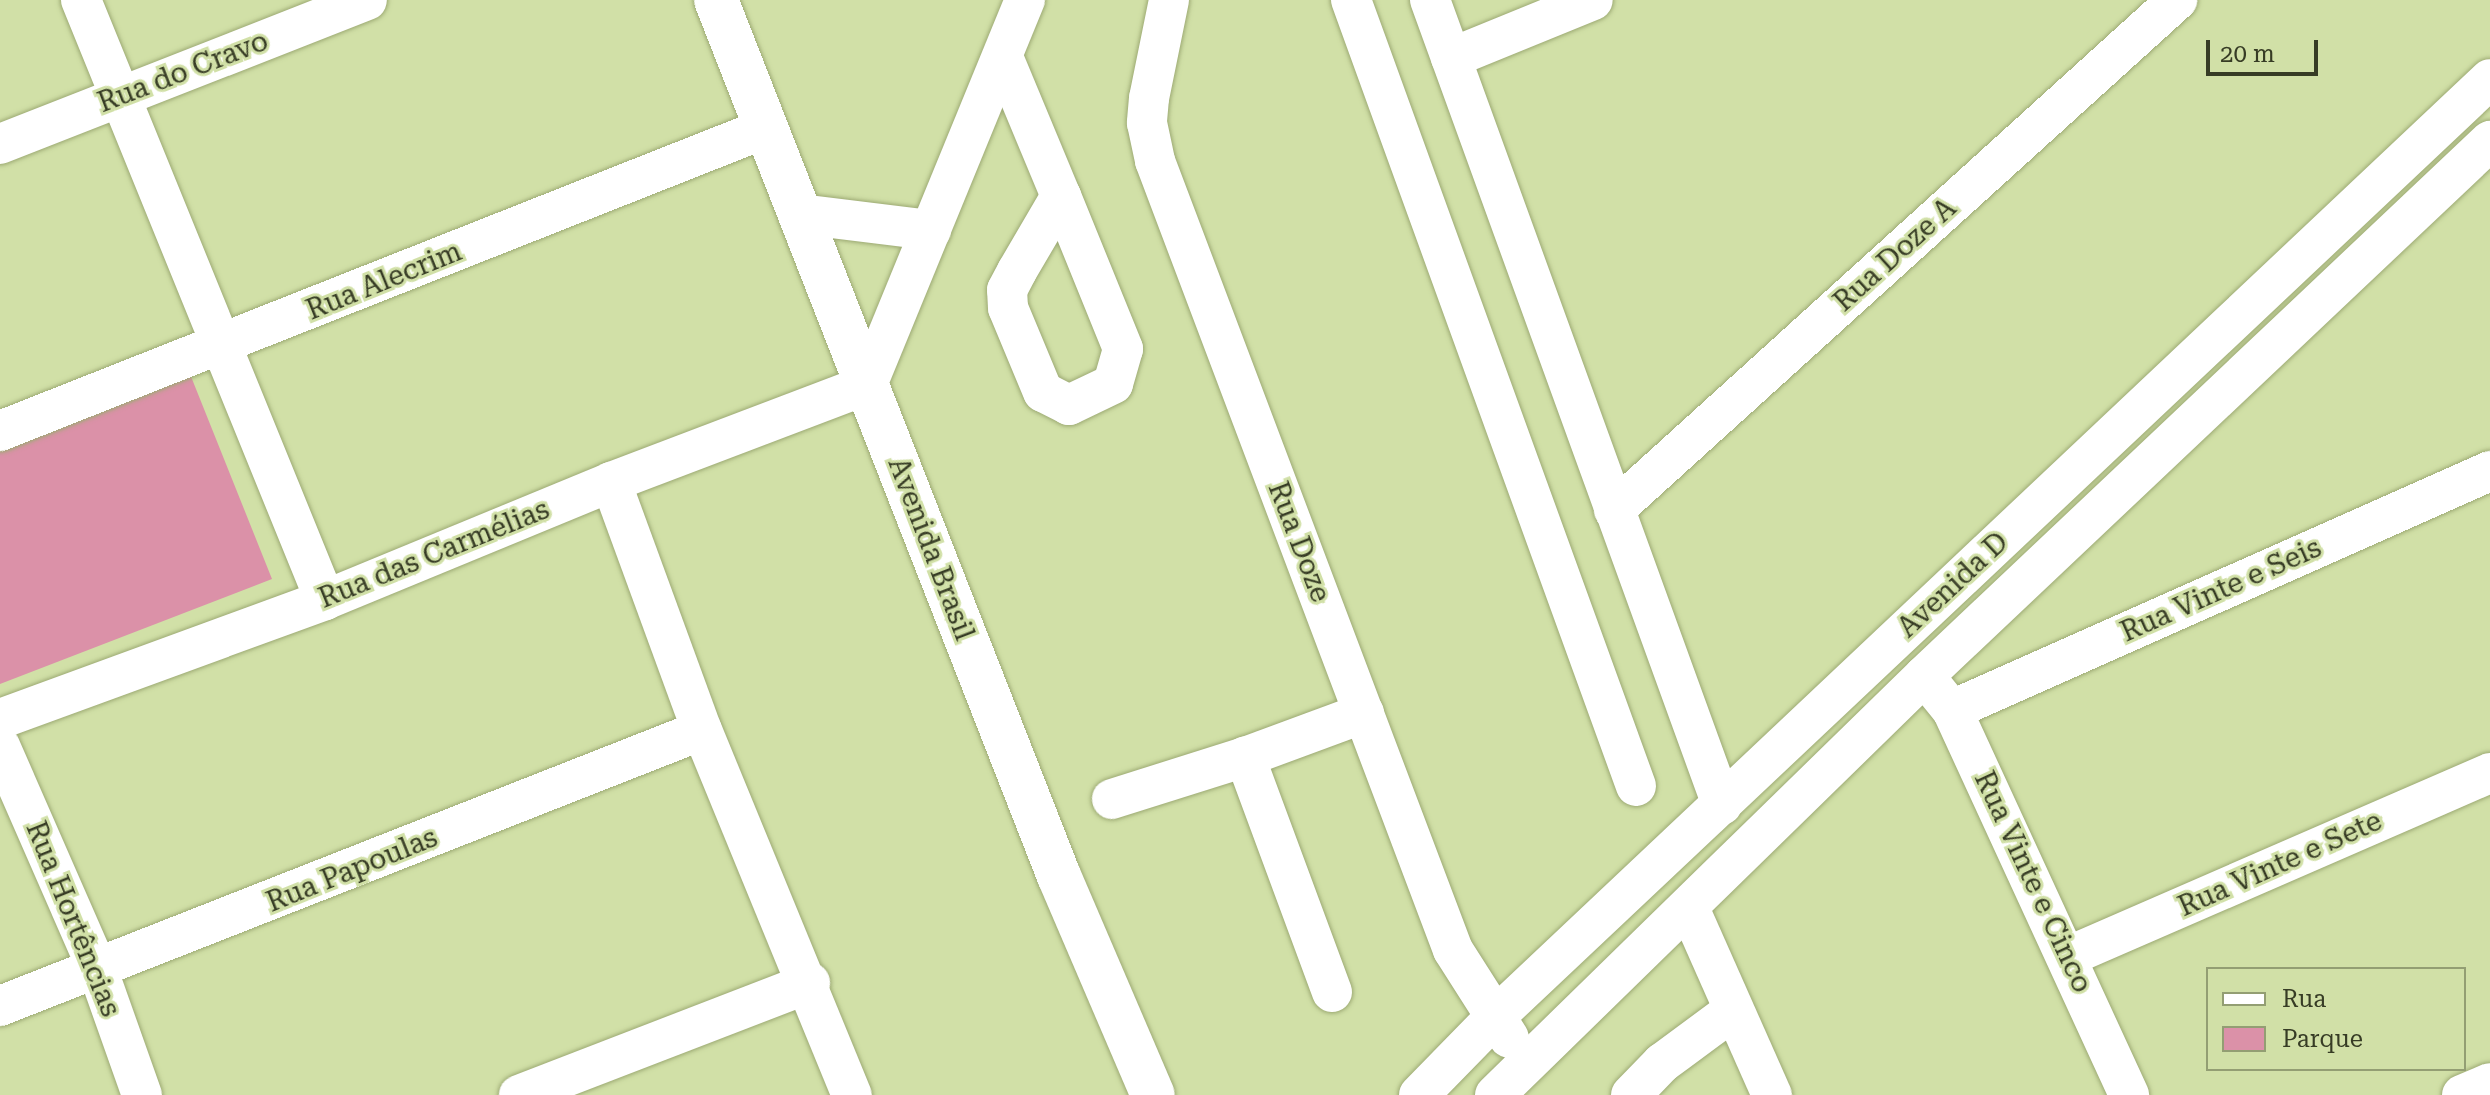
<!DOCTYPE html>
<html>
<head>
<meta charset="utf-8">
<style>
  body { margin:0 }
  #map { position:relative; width:2490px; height:1095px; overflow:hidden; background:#d1e0a7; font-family:"Roboto Serif",serif }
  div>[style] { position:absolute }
  .green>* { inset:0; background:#db91a8 }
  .roads { filter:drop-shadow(0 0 2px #9daa74) drop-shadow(0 0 2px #9daa74) }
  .minor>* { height:40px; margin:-20px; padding:0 20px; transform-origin:20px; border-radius:20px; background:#fff }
  .major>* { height:44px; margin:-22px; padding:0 22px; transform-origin:22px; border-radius:22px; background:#fff }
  span { translate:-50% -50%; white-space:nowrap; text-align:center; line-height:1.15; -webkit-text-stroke:6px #d1e0a7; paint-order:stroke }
  .street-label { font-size:28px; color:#373c25 }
  .legend { position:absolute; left:2206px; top:967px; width:260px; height:104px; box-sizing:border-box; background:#d1e0a7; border:2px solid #939e73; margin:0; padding:10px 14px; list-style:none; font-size:24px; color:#373c25 }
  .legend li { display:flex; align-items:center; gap:16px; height:40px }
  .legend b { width:40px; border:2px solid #939e73 }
  .scale { position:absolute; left:2206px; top:40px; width:112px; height:36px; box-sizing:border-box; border:4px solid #373c25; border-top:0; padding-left:10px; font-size:24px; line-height:28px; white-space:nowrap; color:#373c25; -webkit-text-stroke:6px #d1e0a7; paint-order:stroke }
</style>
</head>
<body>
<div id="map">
  <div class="green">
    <div style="clip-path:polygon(186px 364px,272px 579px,0 684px,0 436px)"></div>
  </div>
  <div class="roads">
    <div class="minor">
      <div style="left:81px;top:0;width:648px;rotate:67.87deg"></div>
      <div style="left:1169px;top:0;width:100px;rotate:101.5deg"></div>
      <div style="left:1149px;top:98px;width:25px;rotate:95deg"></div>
      <div style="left:1147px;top:123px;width:39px;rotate:78deg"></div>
      <div style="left:1155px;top:161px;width:843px;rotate:69.31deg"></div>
      <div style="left:1453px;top:950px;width:104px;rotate:57.5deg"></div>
      <div style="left:1351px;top:0;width:836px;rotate:70.07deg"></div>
      <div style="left:1430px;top:0;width:856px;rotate:70.06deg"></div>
      <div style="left:1003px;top:57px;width:151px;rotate:67.4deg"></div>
      <div style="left:1061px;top:196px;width:165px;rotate:67.9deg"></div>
      <div style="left:1123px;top:349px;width:36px;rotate:106deg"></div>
      <div style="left:1113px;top:384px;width:49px;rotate:154.5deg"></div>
      <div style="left:1069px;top:405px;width:29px;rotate:-153deg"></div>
      <div style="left:1043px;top:392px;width:91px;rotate:-112.6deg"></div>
      <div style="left:1008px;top:308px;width:18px;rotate:-93deg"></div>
      <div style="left:1007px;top:290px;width:21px;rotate:-62deg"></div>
      <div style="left:1017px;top:271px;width:87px;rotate:-59.6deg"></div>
      <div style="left:1451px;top:58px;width:153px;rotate:-22.2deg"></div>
      <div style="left:0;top:144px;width:394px;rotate:-21.4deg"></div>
      <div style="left:800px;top:214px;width:132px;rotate:7deg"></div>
      <div style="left:0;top:431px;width:824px;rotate:-21.58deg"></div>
      <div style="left:611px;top:482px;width:264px;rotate:69.9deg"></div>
      <div style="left:702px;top:730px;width:395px;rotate:67.7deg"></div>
      <div style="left:1614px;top:510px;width:760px;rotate:-42.17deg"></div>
      <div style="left:1934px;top:688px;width:28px;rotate:51deg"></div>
      <div style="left:1952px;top:710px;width:424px;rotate:65.3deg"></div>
      <div style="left:1952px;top:710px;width:589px;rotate:-23.95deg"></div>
      <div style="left:0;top:719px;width:346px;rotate:-20.1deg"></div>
      <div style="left:325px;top:600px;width:309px;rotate:-22.4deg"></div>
      <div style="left:611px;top:482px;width:274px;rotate:-20.8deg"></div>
      <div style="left:867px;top:385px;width:416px;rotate:-67.7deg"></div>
      <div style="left:0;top:746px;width:242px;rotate:66.4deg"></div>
      <div style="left:97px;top:968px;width:135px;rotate:70.5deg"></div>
      <div style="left:1112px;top:799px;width:139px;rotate:-17.5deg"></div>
      <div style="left:1689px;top:908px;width:205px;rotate:66.1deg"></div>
      <div style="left:2069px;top:956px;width:459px;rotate:-23.5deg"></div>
      <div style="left:1332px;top:992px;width:251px;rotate:-110.3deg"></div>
      <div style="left:1245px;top:757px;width:127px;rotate:-20.3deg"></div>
      <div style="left:0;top:1006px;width:754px;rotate:-21.46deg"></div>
      <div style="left:519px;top:1095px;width:312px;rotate:-21.1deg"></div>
      <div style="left:1419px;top:1095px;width:109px;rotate:-45.7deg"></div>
      <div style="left:1495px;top:1017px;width:1367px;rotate:-43.31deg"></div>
      <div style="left:1495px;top:1095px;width:600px;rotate:-44.32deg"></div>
      <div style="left:1924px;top:676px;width:779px;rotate:-43.39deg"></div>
      <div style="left:1631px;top:1095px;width:45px;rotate:-45.9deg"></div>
      <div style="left:1662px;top:1063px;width:89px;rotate:-36.4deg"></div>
      <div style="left:2462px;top:1095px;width:30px;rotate:-23deg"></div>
    </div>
    <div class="major">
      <div style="left:716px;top:0;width:941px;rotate:68.62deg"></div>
      <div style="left:1059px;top:876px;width:238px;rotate:66.8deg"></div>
    </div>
  </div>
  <div class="street-label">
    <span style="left:183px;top:72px;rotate:-21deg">Rua do Cravo</span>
    <span style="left:1895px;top:255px;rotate:-42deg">Rua Doze A</span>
    <span style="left:384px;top:281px;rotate:-22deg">Rua Alecrim</span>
    <span style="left:1299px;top:542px;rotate:69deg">Rua Doze</span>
    <span style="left:931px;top:549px;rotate:69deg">Avenida Brasil</span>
    <span style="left:434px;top:554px;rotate:-22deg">Rua das Carmélias</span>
    <span style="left:1953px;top:585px;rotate:-43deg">Avenida D</span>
    <span style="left:2221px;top:590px;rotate:-24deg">Rua Vinte e Seis</span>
    <span style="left:2280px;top:864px;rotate:-24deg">Rua Vinte e Sete</span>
    <span style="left:352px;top:870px;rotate:-22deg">Rua Papoulas</span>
    <span style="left:2033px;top:882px;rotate:65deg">Rua Vinte e Cinco</span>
    <span style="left:73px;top:919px;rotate:68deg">Rua Hortências</span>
  </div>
  <ul class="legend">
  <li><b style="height:10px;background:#fff"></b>Rua</li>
  <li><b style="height:22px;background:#db91a8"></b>Parque</li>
  </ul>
  <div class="scale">20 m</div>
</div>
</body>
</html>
